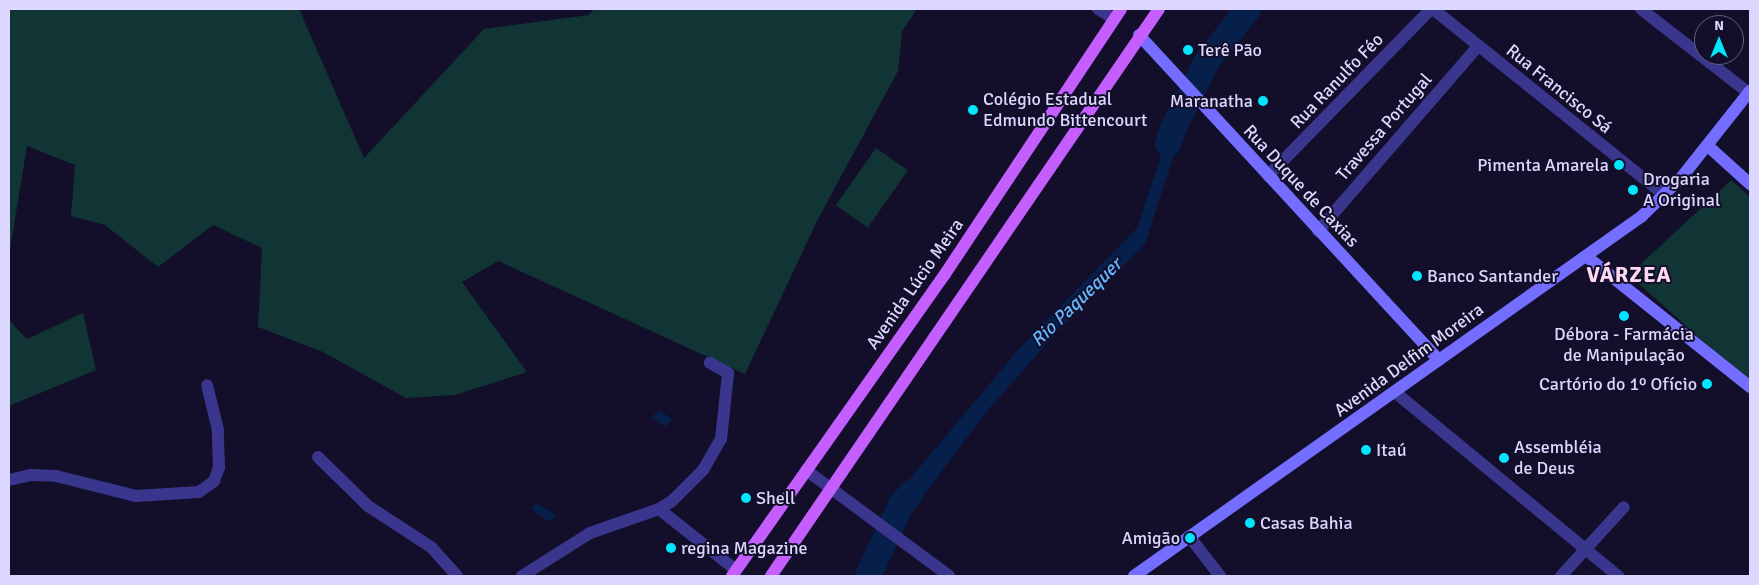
<!DOCTYPE html>
<html>
<head>
<meta charset="utf-8">
<style>
  body { margin:0 }
  #map { position:relative; width:1759px; height:585px; overflow:hidden; background:#130e2a; font-family:Signika,sans-serif }
  div>[style] { position:absolute }
  .green>* { inset:0; background:#113534; transform-origin:0 0 }
  .water>* { inset:0; background:#061f4b }
  .river>* { height:26px; margin:-13px; padding:0 13px; transform-origin:13px; border-radius:13px; background:#061f4b }
  .street>* { height:12px; margin:-6px; padding:0 6px; transform-origin:6px; border-radius:6px; background:#3a358d }
  .secondary>* { height:12px; margin:-6px; padding:0 6px; transform-origin:6px; border-radius:6px; background:#736eff }
  .primary>* { height:12px; margin:-6px; padding:0 6px; transform-origin:6px; border-radius:6px; background:#c45eff }
  .dots>* { width:14px; height:14px; translate:-50% -50%; box-sizing:border-box; border:2px solid #130e2a; border-radius:50% }
  span { translate:-50% -50%; white-space:nowrap; text-align:center; line-height:1.15; -webkit-text-stroke:4px #130e2a; paint-order:stroke }
  .poi-label { font-size:18px; color:#dcd7ff }
  .left { translate:0 -50%; text-align:left }
  .right { translate:-100% -50%; text-align:right }
  .street-label { font-size:18px; color:#dcd7ff }
  .water-label { font-size:19px; color:#65b7ff; font-style:italic }
  .district-label { font-size:22px; color:#ffd9f1; font-weight:700; letter-spacing:1px }
  .frame { position:absolute; inset:0; border:10px solid #dcd7ff; pointer-events:none }
  .north { position:absolute; left:1694px; top:15px; width:50px; height:50px; box-sizing:border-box; background:#130e2a; border:1px solid #635e7f; border-radius:50%; rotate:0deg; font-size:14px; font-weight:700; line-height:20px; text-align:center; color:#dcd7ff }
  .north::after { content:''; display:block; margin:auto; width:18px; height:22px; background:#03e4ff; clip-path:polygon(50% 0,100% 100%,50% 72%,0 100%) }
</style>
</head>
<body>
<div id="map">
  <div class="green">
    <div style="clip-path:polygon(9px 9px,299px 9px,364px 158px,484px 29px,589px 15px,594px 9px,917px 9px,902px 31px,898px 71px,818px 219px,745px 374px,498px 261px,462px 282px,527px 372px,455px 395px,406px 398px,323px 352px,258px 327px,262px 248px,213px 225px,158px 267px,105px 225px,71px 216px,75px 165px,27px 146px,9px 256px)"></div>
    <div style="left:876px;top:148px;width:39px;height:70px;rotate:35deg"></div>
    <div style="clip-path:polygon(1731px 180px,1750px 197px,1750px 383px,1629px 275px)"></div>
    <div style="clip-path:polygon(83px 313px,96px 370px,9px 406px,9px 320px,27px 339px)"></div>
  </div>
  <div class="water">
    <div style="clip-path:polygon(1177px 108px,1186px 118px,1145px 244px,1056px 333px,988px 410px,899px 528px,883px 519px,898px 493px,1018px 350px,1137px 228px)"></div>
    <div style="clip-path:polygon(659px 410px,672px 419px,665px 427px,652px 417px)"></div>
    <div style="clip-path:polygon(536px 503px,556px 515px,549px 522px,531px 509px)"></div>
    <div style="clip-path:polygon(875px 538px,889px 547px,877px 576px,861px 576px)"></div>
  </div>
  <div class="river">
    <div style="left:1168px;top:144px;width:16px;rotate:-72deg"></div>
    <div style="left:1173px;top:129px;width:76px;rotate:-63.4deg"></div>
    <div style="left:1207px;top:61px;width:66px;rotate:-51.7deg"></div>
    <div style="left:868px;top:576px;width:78px;rotate:-65.1deg"></div>
    <div style="left:901px;top:505px;width:16px;rotate:-50deg"></div>
  </div>
  <div class="street">
    <div style="left:1098px;top:9px;width:19px;rotate:32deg"></div>
    <div style="left:1433px;top:9px;width:297px;rotate:38.8deg"></div>
    <div style="left:1641px;top:9px;width:137px;rotate:37.9deg"></div>
    <div style="left:1268px;top:176px;width:233px;rotate:-45.7deg"></div>
    <div style="left:1318px;top:231px;width:245px;rotate:-49.1deg"></div>
    <div style="left:1396px;top:393px;width:288px;rotate:39.5deg"></div>
    <div style="left:318px;top:457px;width:70px;rotate:44.4deg"></div>
    <div style="left:368px;top:506px;width:75px;rotate:33.1deg"></div>
    <div style="left:431px;top:547px;width:39px;rotate:48deg"></div>
    <div style="left:806px;top:470px;width:178px;rotate:36.5deg"></div>
    <div style="left:9px;top:480px;width:23px;rotate:-13deg"></div>
    <div style="left:31px;top:475px;width:25px;rotate:2deg"></div>
    <div style="left:56px;top:476px;width:82px;rotate:14deg"></div>
    <div style="left:136px;top:496px;width:63px;rotate:-3.6deg"></div>
    <div style="left:199px;top:492px;width:19px;rotate:-36deg"></div>
    <div style="left:214px;top:481px;width:15px;rotate:-70deg"></div>
    <div style="left:219px;top:467px;width:37px;rotate:-92deg"></div>
    <div style="left:218px;top:430px;width:46px;rotate:-103.7deg"></div>
    <div style="left:659px;top:509px;width:15px;rotate:-32deg"></div>
    <div style="left:672px;top:501px;width:44px;rotate:-45deg"></div>
    <div style="left:703px;top:470px;width:36px;rotate:-60deg"></div>
    <div style="left:721px;top:439px;width:66px;rotate:-83.9deg"></div>
    <div style="left:728px;top:373px;width:21px;rotate:-151deg"></div>
    <div style="left:1189px;top:536px;width:51px;rotate:52.2deg"></div>
    <div style="left:522px;top:576px;width:80px;rotate:-32.3deg"></div>
    <div style="left:590px;top:533px;width:73px;rotate:-19.2deg"></div>
    <div style="left:659px;top:509px;width:98px;rotate:38.4deg"></div>
    <div style="left:1561px;top:576px;width:93px;rotate:-47.6deg"></div>
  </div>
  <div class="secondary">
    <div style="left:1139px;top:35px;width:442px;rotate:47.3deg"></div>
    <div style="left:1708px;top:146px;width:57px;rotate:42.1deg"></div>
    <div style="left:1586px;top:256px;width:210px;rotate:38.6deg"></div>
    <div style="left:1134px;top:576px;width:623px;rotate:-35.32deg"></div>
    <div style="left:1642px;top:216px;width:54px;rotate:-44.3deg"></div>
    <div style="left:1681px;top:178px;width:111px;rotate:-51.6deg"></div>
  </div>
  <div class="primary">
    <div style="left:732px;top:576px;width:370px;rotate:-54.8deg"></div>
    <div style="left:945px;top:274px;width:318px;rotate:-56.4deg"></div>
    <div style="left:771px;top:576px;width:687px;rotate:-55.62deg"></div>
  </div>
  <div class="dots">
    <div style="left:1188px;top:50px;background:#03e4ff"></div>
    <div style="left:1263px;top:101px;background:#03e4ff"></div>
    <div style="left:973px;top:110px;background:#03e4ff"></div>
    <div style="left:1619px;top:165px;background:#03e4ff"></div>
    <div style="left:1633px;top:190px;background:#03e4ff"></div>
    <div style="left:1417px;top:276px;background:#03e4ff"></div>
    <div style="left:1624px;top:316px;background:#03e4ff"></div>
    <div style="left:1707px;top:384px;background:#03e4ff"></div>
    <div style="left:1366px;top:450px;background:#03e4ff"></div>
    <div style="left:1504px;top:458px;background:#03e4ff"></div>
    <div style="left:746px;top:498px;background:#03e4ff"></div>
    <div style="left:1250px;top:523px;background:#03e4ff"></div>
    <div style="left:1190px;top:538px;background:#03e4ff"></div>
    <div style="left:671px;top:548px;background:#03e4ff"></div>
  </div>
  <div class="poi-label">
    <span class="left" style="left:1198px;top:50px">Terê Pão</span>
    <span class="left" style="left:983px;top:110px">Colégio Estadual<br>Edmundo Bittencourt</span>
    <span class="right" style="left:1253px;top:101px">Maranatha</span>
    <span class="right" style="left:1609px;top:165px">Pimenta Amarela</span>
    <span class="left" style="left:1643px;top:190px">Drogaria<br>A Original</span>
    <span class="left" style="left:1427px;top:276px">Banco Santander</span>
    <span style="left:1624px;top:345px">Débora - Farmácia<br>de Manipulação</span>
    <span class="right" style="left:1697px;top:384px">Cartório do 1º Ofício</span>
    <span class="left" style="left:1514px;top:458px">Assembléia<br>de Deus</span>
    <span class="left" style="left:1376px;top:450px">Itaú</span>
    <span class="left" style="left:756px;top:498px">Shell</span>
    <span class="left" style="left:1260px;top:523px">Casas Bahia</span>
    <span class="right" style="left:1180px;top:538px">Amigão</span>
    <span class="left" style="left:681px;top:548px">regina Magazine</span>
  </div>
  <div class="street-label">
    <span style="left:1337px;top:81px;rotate:-46deg">Rua Ranulfo Féo</span>
    <span style="left:1559px;top:89px;rotate:39deg">Rua Francisco Sá</span>
    <span style="left:1384px;top:127px;rotate:-49deg">Travessa Portugal</span>
    <span style="left:1301px;top:186px;rotate:47deg">Rua Duque de Caxias</span>
    <span style="left:915px;top:284px;rotate:-55deg">Avenida Lúcio Meira</span>
    <span style="left:1409px;top:360px;rotate:-36deg">Avenida Delfim Moreira</span>
  </div>
  <div class="water-label">
    <span style="left:1077px;top:303px;rotate:-44deg">Rio Paquequer</span>
  </div>
  <div class="district-label">
    <span style="left:1629px;top:275px">VÁRZEA</span>
  </div>
  <div class="frame"></div>
  <div class="north">N</div>
</div>
</body>
</html>
